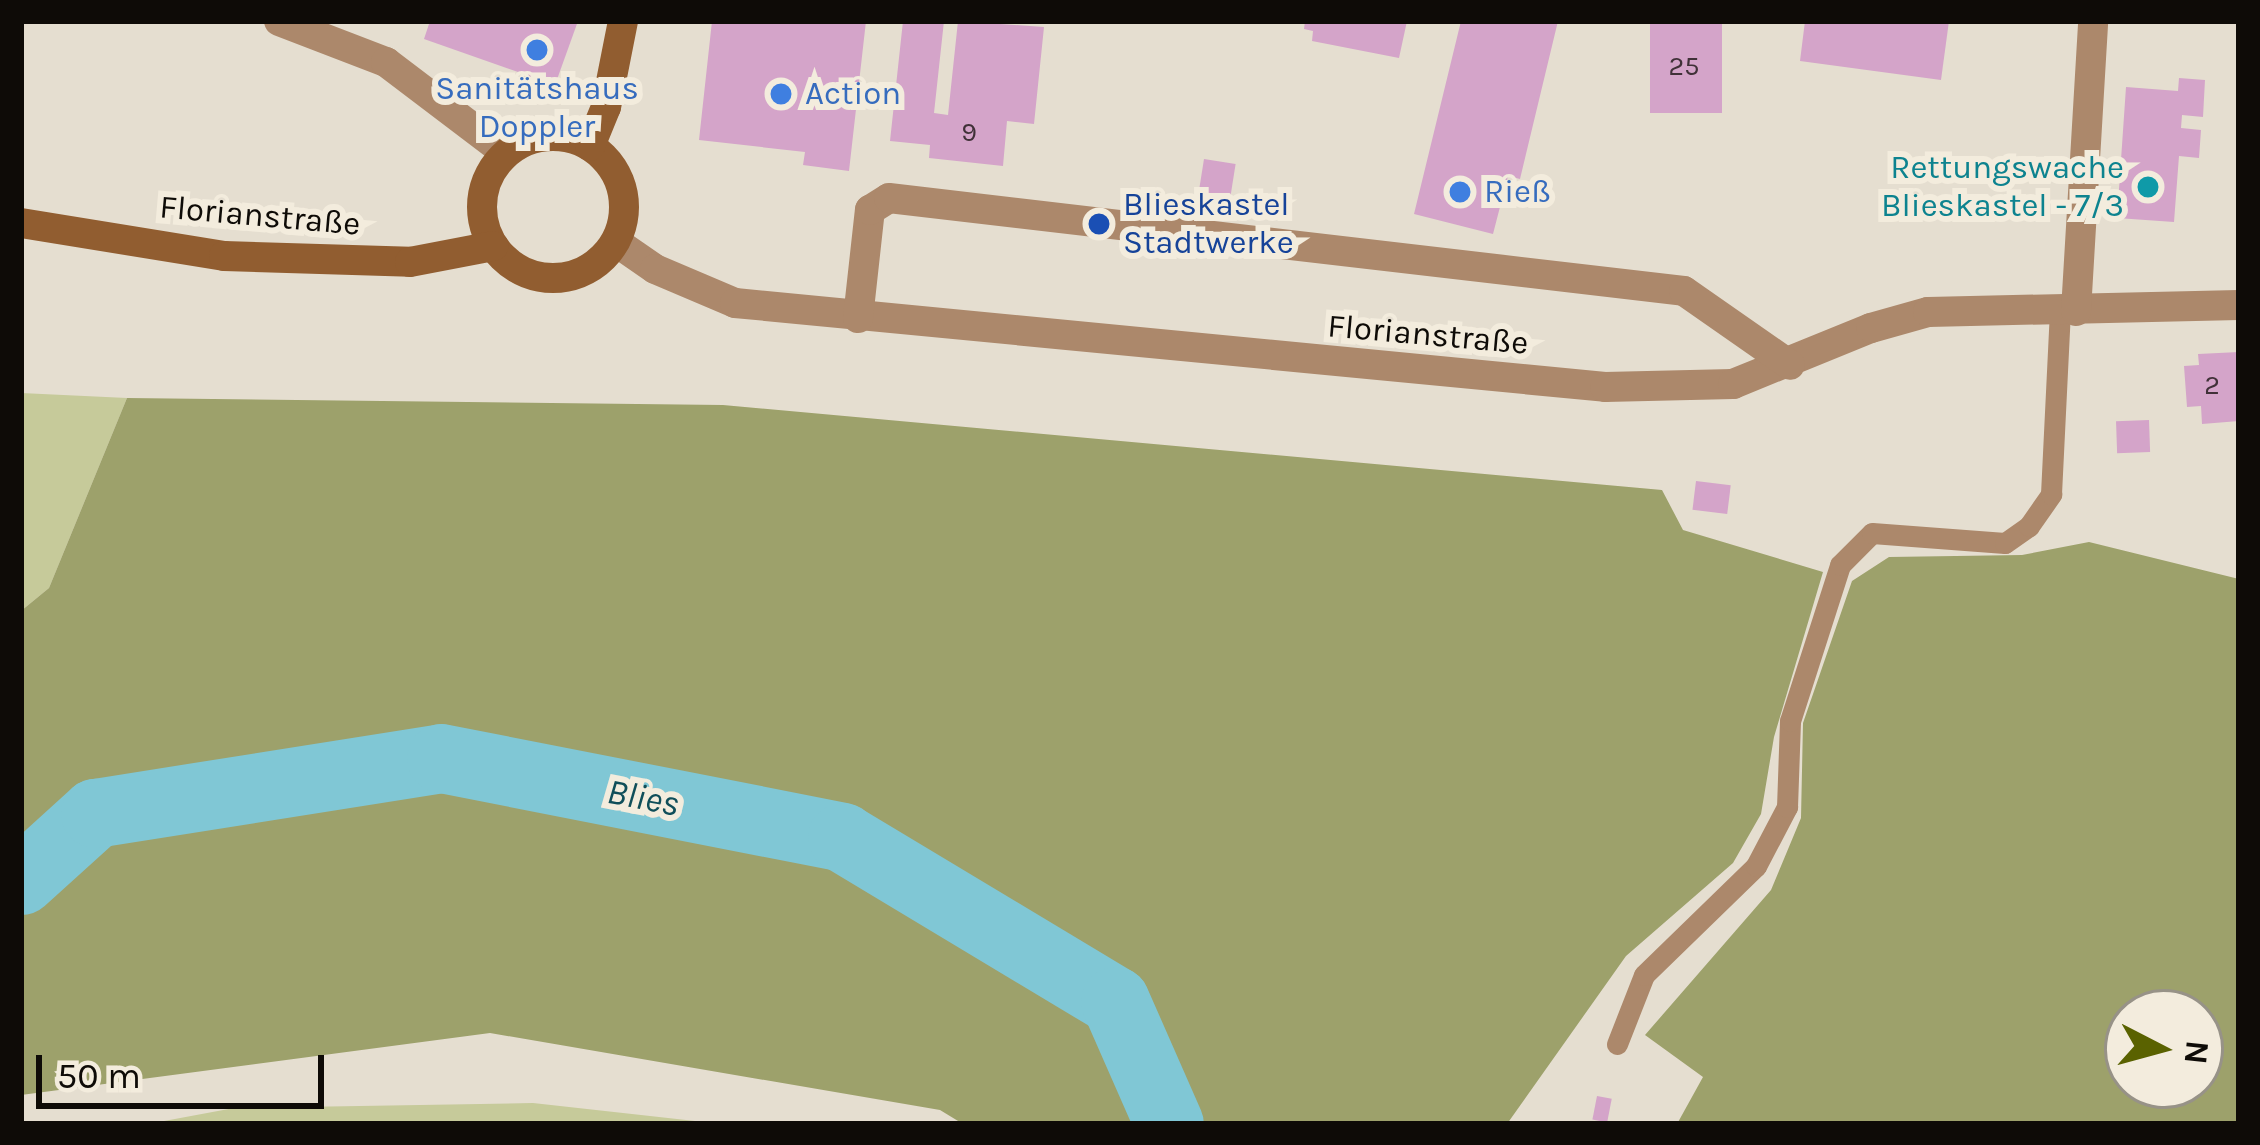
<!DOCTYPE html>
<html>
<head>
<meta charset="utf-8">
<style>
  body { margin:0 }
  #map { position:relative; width:2260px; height:1145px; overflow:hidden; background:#e5ded0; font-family:Karla,sans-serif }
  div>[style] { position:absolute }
  .green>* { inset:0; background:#c6ca9a }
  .forest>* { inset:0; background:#9da16b }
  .river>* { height:69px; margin:-34.5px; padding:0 34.5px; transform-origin:34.5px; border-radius:34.5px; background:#80c7d5 }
  .building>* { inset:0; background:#d4a4c9; transform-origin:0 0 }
  .service>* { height:21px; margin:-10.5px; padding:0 10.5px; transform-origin:10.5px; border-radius:10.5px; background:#ac886b }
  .minor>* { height:30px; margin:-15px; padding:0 15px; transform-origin:15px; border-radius:15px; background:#ac886b }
  .secondary>* { height:30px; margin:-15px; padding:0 15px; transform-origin:15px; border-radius:15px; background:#915d30 }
  .secondary>.ring { margin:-15px; padding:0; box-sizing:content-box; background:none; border:30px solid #915d30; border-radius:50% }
  .dots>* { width:33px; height:33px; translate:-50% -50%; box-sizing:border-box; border:6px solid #f3ecdd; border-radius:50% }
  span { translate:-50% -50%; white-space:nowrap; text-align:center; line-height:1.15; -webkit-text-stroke:12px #f3ecdd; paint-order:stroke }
  .number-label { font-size:27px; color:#403138 }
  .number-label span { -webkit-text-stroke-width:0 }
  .shop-label { font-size:33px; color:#366cbe }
  .left { translate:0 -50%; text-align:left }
  .culture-label { font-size:33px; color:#0d838f }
  .right { translate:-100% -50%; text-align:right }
  .transit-label { font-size:33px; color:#164399 }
  .street-label { font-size:33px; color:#0e0b07 }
  .water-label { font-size:36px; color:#0f4e59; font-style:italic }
  .frame { position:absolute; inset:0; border:24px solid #0e0b07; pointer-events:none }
  .north { position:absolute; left:2104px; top:989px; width:120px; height:120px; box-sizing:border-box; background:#f3ecdd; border:3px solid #979287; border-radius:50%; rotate:96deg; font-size:33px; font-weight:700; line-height:48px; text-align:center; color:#0e0b07 }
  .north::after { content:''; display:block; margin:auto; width:42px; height:54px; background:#5a6200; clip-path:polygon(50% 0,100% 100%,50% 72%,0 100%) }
  .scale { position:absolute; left:36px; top:1055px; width:288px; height:54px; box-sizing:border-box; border:6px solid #0e0b07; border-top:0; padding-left:15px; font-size:36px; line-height:42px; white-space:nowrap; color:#0e0b07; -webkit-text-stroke:9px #f3ecdd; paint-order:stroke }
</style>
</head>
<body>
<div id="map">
  <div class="green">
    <div style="clip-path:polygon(21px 393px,127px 398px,49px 588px,21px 611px)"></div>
    <div style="clip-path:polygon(533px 1103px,722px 1124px,148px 1124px,234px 1108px)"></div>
  </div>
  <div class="forest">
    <div style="clip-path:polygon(127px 398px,723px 405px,1662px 490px,1683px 530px,1823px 572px,1774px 737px,1761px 814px,1733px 863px,1626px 956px,1507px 1124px,963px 1124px,940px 1110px,490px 1033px,21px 1095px,21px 611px,49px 588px)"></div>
    <div style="clip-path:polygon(evenodd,2089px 542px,2239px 579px,2239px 1124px,1677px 1124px,1703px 1077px,1645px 1035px,1771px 890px,1801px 818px,1803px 723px,1852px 581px,1889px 557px,2022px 555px,2089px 542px,2128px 1013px,2200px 1013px,2200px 1085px,2128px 1085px,2128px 1013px)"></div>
  </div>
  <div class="river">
    <div style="left:21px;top:880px;width:100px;rotate:-42.2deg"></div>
    <div style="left:95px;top:813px;width:350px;rotate:-9deg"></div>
    <div style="left:441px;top:758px;width:409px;rotate:11.1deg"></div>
    <div style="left:842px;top:837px;width:318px;rotate:31deg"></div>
    <div style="left:1115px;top:1001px;width:134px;rotate:66.3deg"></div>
  </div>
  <div class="building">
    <div style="clip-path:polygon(430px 21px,578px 21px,555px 85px,424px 39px)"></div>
    <div style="clip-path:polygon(712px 21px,866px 21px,849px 171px,803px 165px,805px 152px,699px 140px)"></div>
    <div style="clip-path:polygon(903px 21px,944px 21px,934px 113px,948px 115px,958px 21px,1044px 27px,1034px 124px,1007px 121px,1003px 166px,929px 158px,930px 145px,890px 141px)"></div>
    <div style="clip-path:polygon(1305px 21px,1407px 21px,1399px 58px,1312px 41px,1313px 31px,1304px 29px)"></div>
    <div style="clip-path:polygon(1461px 21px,1558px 21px,1520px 179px,1508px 176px,1493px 234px,1414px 214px)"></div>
    <div style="left:1650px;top:21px;width:72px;height:92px"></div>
    <div style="clip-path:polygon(1805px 21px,1949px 21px,1941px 80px,1800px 61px)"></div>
    <div style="clip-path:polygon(2179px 78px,2205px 80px,2203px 117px,2182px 115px,2181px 128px,2201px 130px,2199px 158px,2179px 156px,2174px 222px,2117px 218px,2126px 87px,2178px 91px)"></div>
    <div style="left:1204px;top:159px;width:32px;height:52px;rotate:9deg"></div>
    <div style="clip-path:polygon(2239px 352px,2239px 421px,2202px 424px,2201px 406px,2187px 407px,2184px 366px,2199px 365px,2198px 354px)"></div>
    <div style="left:2149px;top:420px;width:32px;height:33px;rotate:88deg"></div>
    <div style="left:1696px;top:481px;width:35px;height:29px;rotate:7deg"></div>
    <div style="left:1597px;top:1096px;width:15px;height:24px;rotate:11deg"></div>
  </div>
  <div class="service">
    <div style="left:1617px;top:1044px;width:74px;rotate:-68.6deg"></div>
    <div style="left:1644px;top:975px;width:156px;rotate:-44.2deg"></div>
    <div style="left:1756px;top:866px;width:67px;rotate:-62.3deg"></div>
    <div style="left:1787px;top:807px;width:86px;rotate:-88deg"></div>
    <div style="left:1790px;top:721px;width:164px;rotate:-72.2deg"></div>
    <div style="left:1840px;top:565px;width:45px;rotate:-45deg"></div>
    <div style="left:1872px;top:533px;width:133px;rotate:4.3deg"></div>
    <div style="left:2005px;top:543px;width:29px;rotate:-35deg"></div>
    <div style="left:2029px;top:526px;width:39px;rotate:-55deg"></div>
    <div style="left:2051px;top:494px;width:183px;rotate:-87.2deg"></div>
  </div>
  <div class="minor">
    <div style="left:279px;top:21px;width:115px;rotate:21deg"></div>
    <div style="left:386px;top:62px;width:151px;rotate:37.2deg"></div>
    <div style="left:616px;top:242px;width:47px;rotate:34.7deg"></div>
    <div style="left:655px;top:269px;width:87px;rotate:23deg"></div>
    <div style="left:735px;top:303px;width:874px;rotate:5.51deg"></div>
    <div style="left:1605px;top:387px;width:128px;rotate:-1.3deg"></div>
    <div style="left:1733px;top:384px;width:149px;rotate:-22.1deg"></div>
    <div style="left:1871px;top:328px;width:59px;rotate:-15.7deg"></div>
    <div style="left:1928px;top:312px;width:311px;rotate:-1.3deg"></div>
    <div style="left:2076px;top:311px;width:290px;rotate:-86.6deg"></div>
    <div style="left:858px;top:318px;width:109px;rotate:-83.7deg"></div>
    <div style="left:870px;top:210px;width:22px;rotate:-32deg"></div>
    <div style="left:889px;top:198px;width:800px;rotate:6.67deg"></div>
    <div style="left:1684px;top:291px;width:129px;rotate:34.9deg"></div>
  </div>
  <div class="secondary">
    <div class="ring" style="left:482px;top:136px;width:112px;height:112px"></div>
    <div style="left:590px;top:146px;width:42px;rotate:-67.7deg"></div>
    <div style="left:606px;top:107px;width:88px;rotate:-78.8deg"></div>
    <div style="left:21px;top:223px;width:206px;rotate:9.2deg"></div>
    <div style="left:224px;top:256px;width:186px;rotate:1.8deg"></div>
    <div style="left:410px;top:262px;width:85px;rotate:-10.9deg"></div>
  </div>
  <div class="dots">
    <div style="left:537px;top:50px;background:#3f7fe0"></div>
    <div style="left:781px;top:94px;background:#3f7fe0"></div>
    <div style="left:2148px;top:187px;background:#0f9aa8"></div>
    <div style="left:1460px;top:192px;background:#3f7fe0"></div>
    <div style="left:1099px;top:224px;background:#1a4fb4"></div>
  </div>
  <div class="number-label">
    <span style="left:1684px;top:67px">25</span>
    <span style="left:969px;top:133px">9</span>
    <span style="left:2212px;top:386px">2</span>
  </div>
  <div class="shop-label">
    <span style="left:537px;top:108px">Sanitätshaus<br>Doppler</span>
    <span class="left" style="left:805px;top:94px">Action</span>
    <span class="left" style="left:1484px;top:192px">Rieß</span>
  </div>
  <div class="culture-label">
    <span class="right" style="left:2124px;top:187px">Rettungswache<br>Blieskastel - 7/3</span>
  </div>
  <div class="transit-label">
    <span class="left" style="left:1123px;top:224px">Blieskastel<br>Stadtwerke</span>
  </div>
  <div class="street-label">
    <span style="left:260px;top:216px;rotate:5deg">Florianstraße</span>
    <span style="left:1428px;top:335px;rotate:5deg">Florianstraße</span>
  </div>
  <div class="water-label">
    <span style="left:643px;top:798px;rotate:11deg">Blies</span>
  </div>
  <div class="frame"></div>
  <div class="north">N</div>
  <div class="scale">50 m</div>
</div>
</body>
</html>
